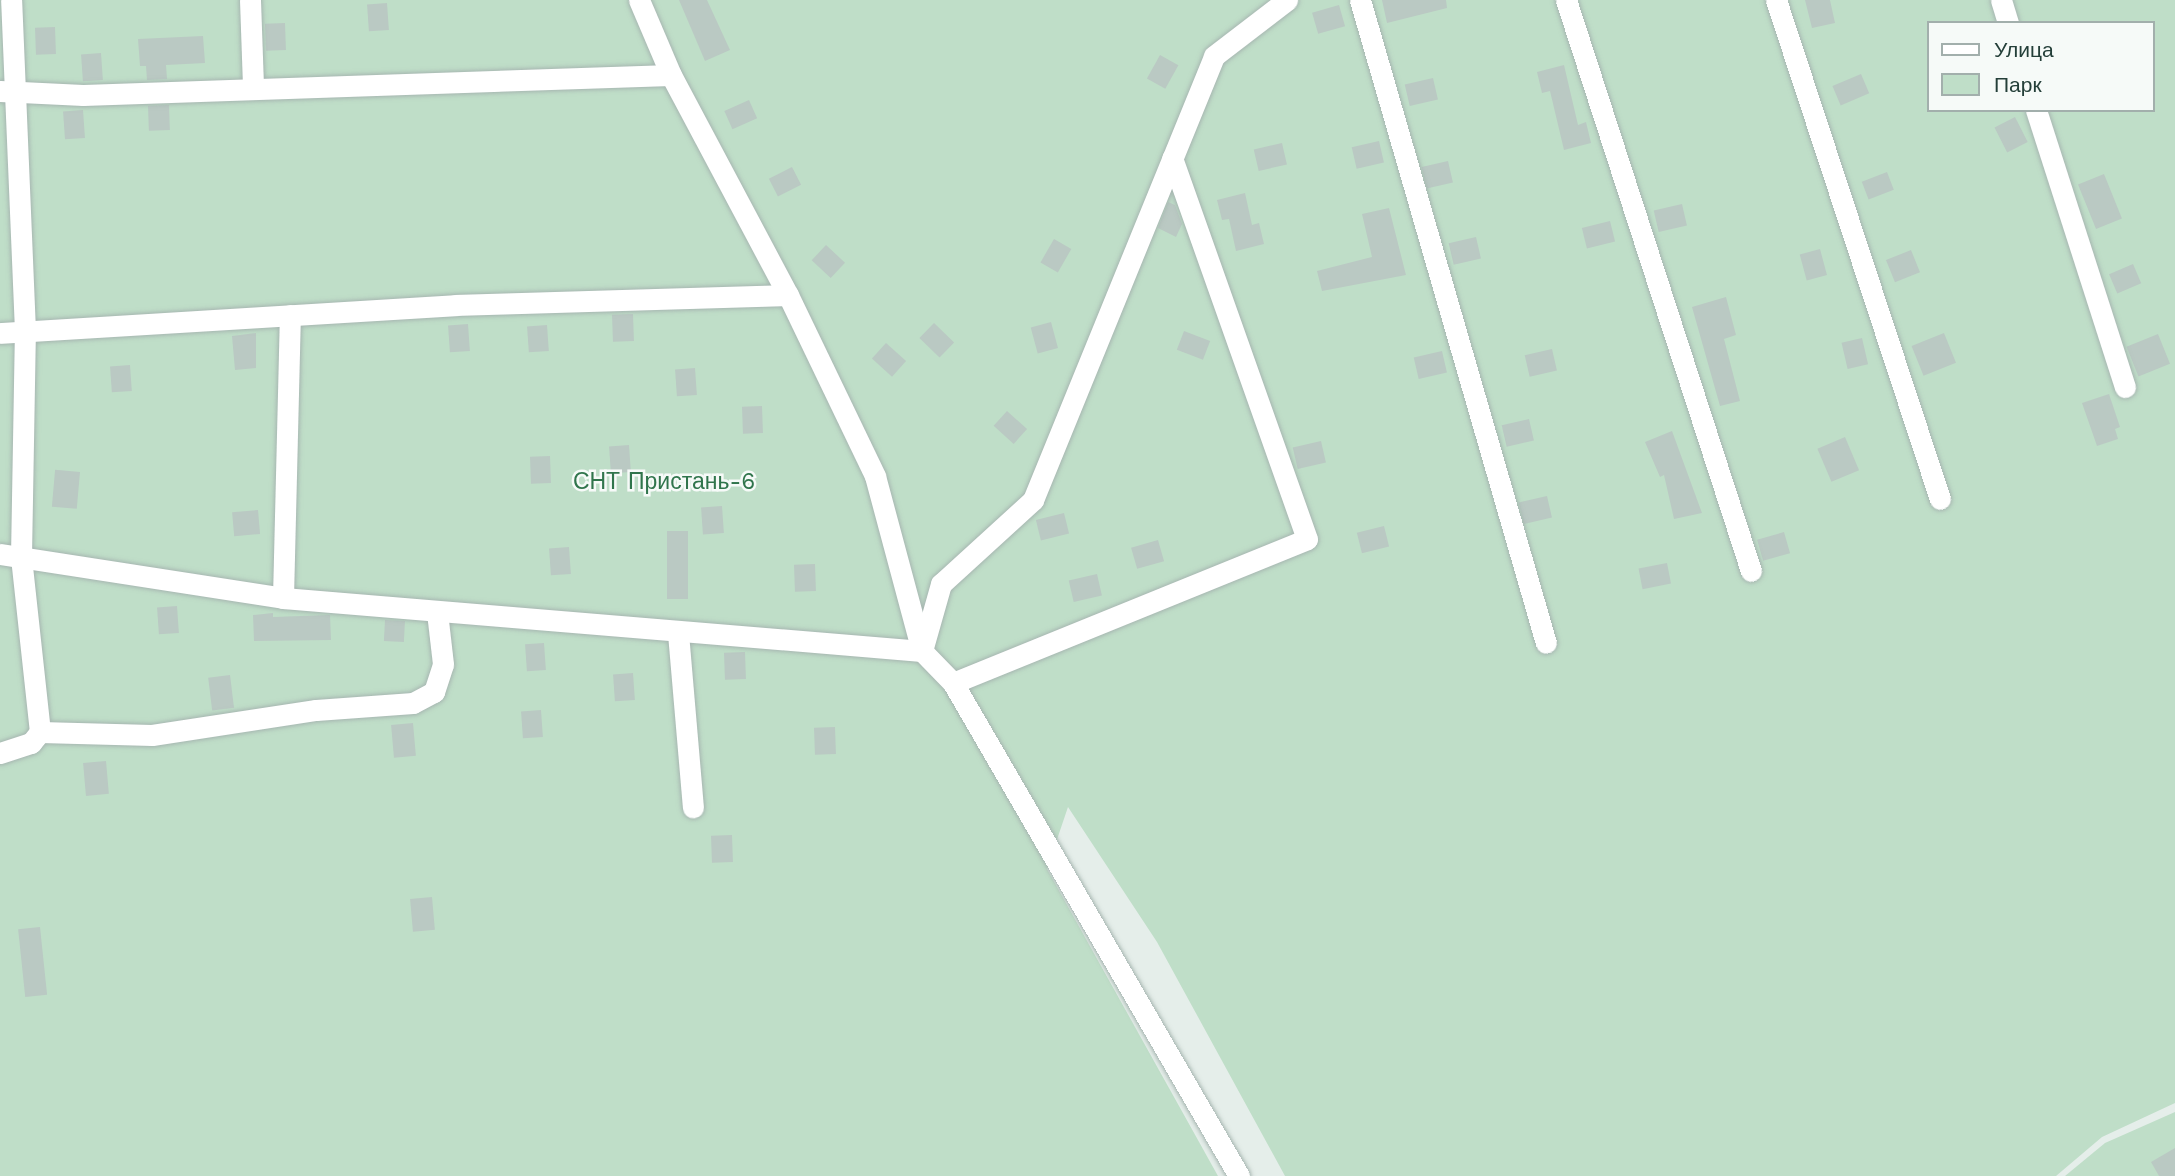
<!DOCTYPE html>
<html>
<head>
<meta charset="utf-8">
<style>
  body { margin:0 }
  #map { position:relative; width:2175px; height:1176px; overflow:hidden; background:#e5eeea; font-family:"Work Sans",sans-serif }
  div>[style] { position:absolute }
  .green>* { inset:0; background:#bfdec8 }
  .building>* { inset:0; background:#bac9c3; transform-origin:0 0 }
  .roads { filter:drop-shadow(0 0 2px #a7b6b1) drop-shadow(0 0 2px #a7b6b1) }
  .minor>* { height:21px; margin:-10.5px; padding:0 10.5px; transform-origin:10.5px; border-radius:10.5px; background:#fff }
  span { translate:-50% -50%; white-space:nowrap; text-align:center; line-height:1.15; -webkit-text-stroke:5px #f6faf8; paint-order:stroke }
  .park-label { font-size:23px; color:#30754c }
  .legend { position:absolute; left:1927px; top:21px; width:228px; height:91px; box-sizing:border-box; background:#f6faf8; border:2px solid #a2afac; margin:0; padding:9px 12px; list-style:none; font-size:21px; color:#243f39 }
  .legend li { display:flex; align-items:center; gap:14px; height:35px }
  .legend b { width:35px; border:2px solid #a2afac }
</style>
</head>
<body>
<div id="map">
  <div class="green">
    <div style="clip-path:polygon(evenodd,0 0,2175px 0,2175px 1103px,2102px 1137px,2056px 1176px,1285px 1176px,1157px 942px,1068px 807px,1047px 869px,1218px 1176px,0 1176px,0 0,1928px 23px,2152px 23px,2152px 110px,1928px 110px,1928px 23px)"></div>
    <div style="clip-path:polygon(2175px 1112px,2175px 1176px,2065px 1176px,2105px 1143px)"></div>
  </div>
  <div class="building">
    <div style="clip-path:polygon(679px 0,707px 0,730px 50px,705px 61px)"></div>
    <div style="clip-path:polygon(1382px 0,1446px 0,1447px 8px,1387px 23px)"></div>
    <div style="clip-path:polygon(1805px 0,1830px 0,1835px 23px,1812px 28px)"></div>
    <div style="left:387px;top:3px;width:27px;height:20px;rotate:86deg"></div>
    <div style="left:1339px;top:5px;width:22px;height:28px;rotate:74deg"></div>
    <div style="left:285px;top:23px;width:27px;height:20px;rotate:88deg"></div>
    <div style="left:55px;top:27px;width:27px;height:20px;rotate:88deg"></div>
    <div style="clip-path:polygon(203px 36px,205px 63px,166px 65px,167px 79px,147px 80px,146px 66px,140px 66px,138px 39px)"></div>
    <div style="left:101px;top:53px;width:27px;height:20px;rotate:86deg"></div>
    <div style="left:1160px;top:55px;width:21px;height:27px;rotate:29deg"></div>
    <div style="clip-path:polygon(1564px 65px,1578px 125px,1586px 122px,1591px 143px,1564px 150px,1550px 91px,1542px 93px,1537px 72px)"></div>
    <div style="left:1861px;top:74px;width:21px;height:31px;rotate:67deg"></div>
    <div style="left:1433px;top:78px;width:22px;height:29px;rotate:77deg"></div>
    <div style="left:749px;top:100px;width:20px;height:27px;rotate:66deg"></div>
    <div style="left:169px;top:105px;width:25px;height:21px;rotate:88deg"></div>
    <div style="left:83px;top:110px;width:28px;height:20px;rotate:86deg"></div>
    <div style="left:2015px;top:117px;width:28px;height:23px;rotate:63deg"></div>
    <div style="left:1379px;top:141px;width:22px;height:28px;rotate:77deg"></div>
    <div style="left:1282px;top:143px;width:22px;height:29px;rotate:77deg"></div>
    <div style="left:1448px;top:161px;width:22px;height:27px;rotate:77deg"></div>
    <div style="left:792px;top:167px;width:20px;height:26px;rotate:63deg"></div>
    <div style="left:1887px;top:172px;width:19px;height:27px;rotate:69deg"></div>
    <div style="left:2104px;top:174px;width:48px;height:28px;rotate:68deg"></div>
    <div style="clip-path:polygon(1245px 193px,1252px 225px,1259px 223px,1264px 244px,1236px 251px,1229px 219px,1222px 220px,1217px 200px)"></div>
    <div style="clip-path:polygon(1168px 202px,1175px 205px,1182px 224px,1176px 237px,1158px 228px)"></div>
    <div style="left:1682px;top:204px;width:22px;height:29px;rotate:77deg"></div>
    <div style="clip-path:polygon(1389px 208px,1406px 275px,1322px 291px,1317px 271px,1372px 257px,1362px 214px)"></div>
    <div style="left:1610px;top:221px;width:21px;height:29px;rotate:76deg"></div>
    <div style="left:1476px;top:237px;width:22px;height:28px;rotate:77deg"></div>
    <div style="left:1054px;top:239px;width:20px;height:27px;rotate:30deg"></div>
    <div style="left:826px;top:245px;width:26px;height:21px;rotate:43deg"></div>
    <div style="left:1820px;top:249px;width:27px;height:21px;rotate:75deg"></div>
    <div style="left:1911px;top:250px;width:24px;height:27px;rotate:68deg"></div>
    <div style="left:2133px;top:264px;width:21px;height:26px;rotate:67deg"></div>
    <div style="clip-path:polygon(1726px 297px,1736px 335px,1724px 339px,1740px 401px,1720px 406px,1692px 307px)"></div>
    <div style="left:633px;top:314px;width:27px;height:21px;rotate:88deg"></div>
    <div style="left:1051px;top:322px;width:27px;height:21px;rotate:75deg"></div>
    <div style="left:934px;top:323px;width:28px;height:21px;rotate:44deg"></div>
    <div style="left:468px;top:324px;width:27px;height:20px;rotate:86deg"></div>
    <div style="left:547px;top:325px;width:26px;height:20px;rotate:86deg"></div>
    <div style="left:1184px;top:331px;width:28px;height:20px;rotate:21deg"></div>
    <div style="clip-path:polygon(256px 333px,256px 368px,235px 370px,232px 336px)"></div>
    <div style="left:1944px;top:333px;width:32px;height:35px;rotate:68deg"></div>
    <div style="left:2158px;top:334px;width:32px;height:34px;rotate:68deg"></div>
    <div style="left:1862px;top:338px;width:27px;height:21px;rotate:77deg"></div>
    <div style="left:886px;top:343px;width:27px;height:21px;rotate:42deg"></div>
    <div style="left:1552px;top:349px;width:22px;height:28px;rotate:77deg"></div>
    <div style="left:1442px;top:351px;width:22px;height:29px;rotate:77deg"></div>
    <div style="left:130px;top:365px;width:26px;height:20px;rotate:86deg"></div>
    <div style="left:695px;top:368px;width:27px;height:20px;rotate:86deg"></div>
    <div style="clip-path:polygon(2109px 394px,2120px 427px,2115px 429px,2118px 439px,2097px 446px,2082px 403px)"></div>
    <div style="left:762px;top:406px;width:27px;height:20px;rotate:88deg"></div>
    <div style="left:1007px;top:411px;width:27px;height:20px;rotate:42deg"></div>
    <div style="left:1529px;top:419px;width:22px;height:28px;rotate:77deg"></div>
    <div style="clip-path:polygon(1672px 431px,1702px 513px,1674px 519px,1664px 475px,1660px 477px,1645px 442px)"></div>
    <div style="left:1845px;top:437px;width:36px;height:30px;rotate:67deg"></div>
    <div style="left:1321px;top:441px;width:22px;height:29px;rotate:77deg"></div>
    <div style="left:629px;top:445px;width:27px;height:20px;rotate:86deg"></div>
    <div style="left:550px;top:456px;width:27px;height:20px;rotate:88deg"></div>
    <div style="left:80px;top:472px;width:37px;height:25px;rotate:95deg"></div>
    <div style="left:1547px;top:496px;width:22px;height:29px;rotate:77deg"></div>
    <div style="left:722px;top:506px;width:27px;height:21px;rotate:86deg"></div>
    <div style="left:258px;top:510px;width:24px;height:26px;rotate:85deg"></div>
    <div style="left:1064px;top:513px;width:21px;height:29px;rotate:76deg"></div>
    <div style="left:1384px;top:526px;width:21px;height:28px;rotate:76deg"></div>
    <div style="left:667px;top:531px;width:21px;height:68px"></div>
    <div style="left:1784px;top:532px;width:22px;height:28px;rotate:74deg"></div>
    <div style="left:1158px;top:540px;width:22px;height:28px;rotate:74deg"></div>
    <div style="left:569px;top:547px;width:27px;height:20px;rotate:86deg"></div>
    <div style="left:1667px;top:563px;width:21px;height:29px;rotate:79deg"></div>
    <div style="left:815px;top:564px;width:27px;height:21px;rotate:88deg"></div>
    <div style="left:1097px;top:574px;width:22px;height:29px;rotate:77deg"></div>
    <div style="left:177px;top:606px;width:27px;height:20px;rotate:86deg"></div>
    <div style="clip-path:polygon(273px 613px,273px 617px,330px 615px,331px 640px,254px 641px,253px 615px)"></div>
    <div style="left:385px;top:620px;width:20px;height:21px;rotate:3deg"></div>
    <div style="left:544px;top:643px;width:27px;height:19px;rotate:86deg"></div>
    <div style="left:745px;top:652px;width:27px;height:21px;rotate:88deg"></div>
    <div style="left:633px;top:673px;width:27px;height:20px;rotate:86deg"></div>
    <div style="left:230px;top:675px;width:33px;height:22px;rotate:83deg"></div>
    <div style="left:541px;top:710px;width:27px;height:20px;rotate:86deg"></div>
    <div style="left:413px;top:723px;width:33px;height:22px;rotate:85deg"></div>
    <div style="left:835px;top:727px;width:27px;height:21px;rotate:88deg"></div>
    <div style="left:106px;top:761px;width:33px;height:23px;rotate:85deg"></div>
    <div style="left:732px;top:835px;width:27px;height:21px;rotate:88deg"></div>
    <div style="left:432px;top:897px;width:33px;height:22px;rotate:85deg"></div>
    <div style="left:40px;top:927px;width:68px;height:22px;rotate:84deg"></div>
    <div style="clip-path:polygon(2175px 1148px,2175px 1176px,2159px 1176px,2151px 1162px)"></div>
  </div>
  <div class="roads">
    <div class="minor">
      <div style="left:250px;top:0;width:88px;rotate:88deg"></div>
      <div style="left:639px;top:0;width:82px;rotate:66.9deg"></div>
      <div style="left:671px;top:75px;width:249px;rotate:62deg"></div>
      <div style="left:788px;top:295px;width:201px;rotate:64.3deg"></div>
      <div style="left:875px;top:476px;width:181px;rotate:75deg"></div>
      <div style="left:922px;top:651px;width:45px;rotate:45.9deg"></div>
      <div style="left:953px;top:683px;width:570px;rotate:59.88deg"></div>
      <div style="left:1360px;top:0;width:669px;rotate:73.87deg"></div>
      <div style="left:1566px;top:0;width:600px;rotate:72.05deg"></div>
      <div style="left:1776px;top:0;width:525px;rotate:71.81deg"></div>
      <div style="left:2001px;top:0;width:24px;rotate:73deg"></div>
      <div style="left:0;top:91px;width:83px;rotate:2.8deg"></div>
      <div style="left:83px;top:95px;width:588px;rotate:-1.95deg"></div>
      <div style="left:2036px;top:110px;width:291px;rotate:72.2deg"></div>
      <div style="left:0;top:333px;width:457px;rotate:-3.5deg"></div>
      <div style="left:456px;top:305px;width:332px;rotate:-1.7deg"></div>
      <div style="left:0;top:554px;width:286px;rotate:8.8deg"></div>
      <div style="left:283px;top:598px;width:641px;rotate:4.74deg"></div>
      <div style="left:922px;top:651px;width:70px;rotate:-74.2deg"></div>
      <div style="left:941px;top:584px;width:125px;rotate:-42.4deg"></div>
      <div style="left:1033px;top:500px;width:479px;rotate:-67.8deg"></div>
      <div style="left:1214px;top:56px;width:92px;rotate:-37.5deg"></div>
      <div style="left:283px;top:598px;width:283px;rotate:-88.6deg"></div>
      <div style="left:678px;top:633px;width:175px;rotate:85.1deg"></div>
      <div style="left:953px;top:683px;width:382px;rotate:-22.1deg"></div>
      <div style="left:1307px;top:539px;width:404px;rotate:-109.5deg"></div>
      <div style="left:40px;top:732px;width:112px;rotate:1.5deg"></div>
      <div style="left:152px;top:735px;width:166px;rotate:-8.7deg"></div>
      <div style="left:316px;top:710px;width:97px;rotate:-4.1deg"></div>
      <div style="left:413px;top:703px;width:24px;rotate:-28deg"></div>
      <div style="left:434px;top:692px;width:29px;rotate:-72deg"></div>
      <div style="left:443px;top:664px;width:52px;rotate:-96.6deg"></div>
      <div style="left:0;top:753px;width:33px;rotate:-18deg"></div>
      <div style="left:31px;top:743px;width:14px;rotate:-51deg"></div>
      <div style="left:40px;top:732px;width:177px;rotate:-96.2deg"></div>
      <div style="left:21px;top:556px;width:225px;rotate:-89deg"></div>
      <div style="left:25px;top:331px;width:331px;rotate:-92.4deg"></div>
    </div>
  </div>
  <div class="park-label">
    <span style="left:664px;top:482px">СНТ Пристань-6</span>
  </div>
  <ul class="legend">
  <li><b style="height:9px;background:#fff"></b>Улица</li>
  <li><b style="height:19px;background:#bfdec8"></b>Парк</li>
  </ul>
</div>
</body>
</html>
